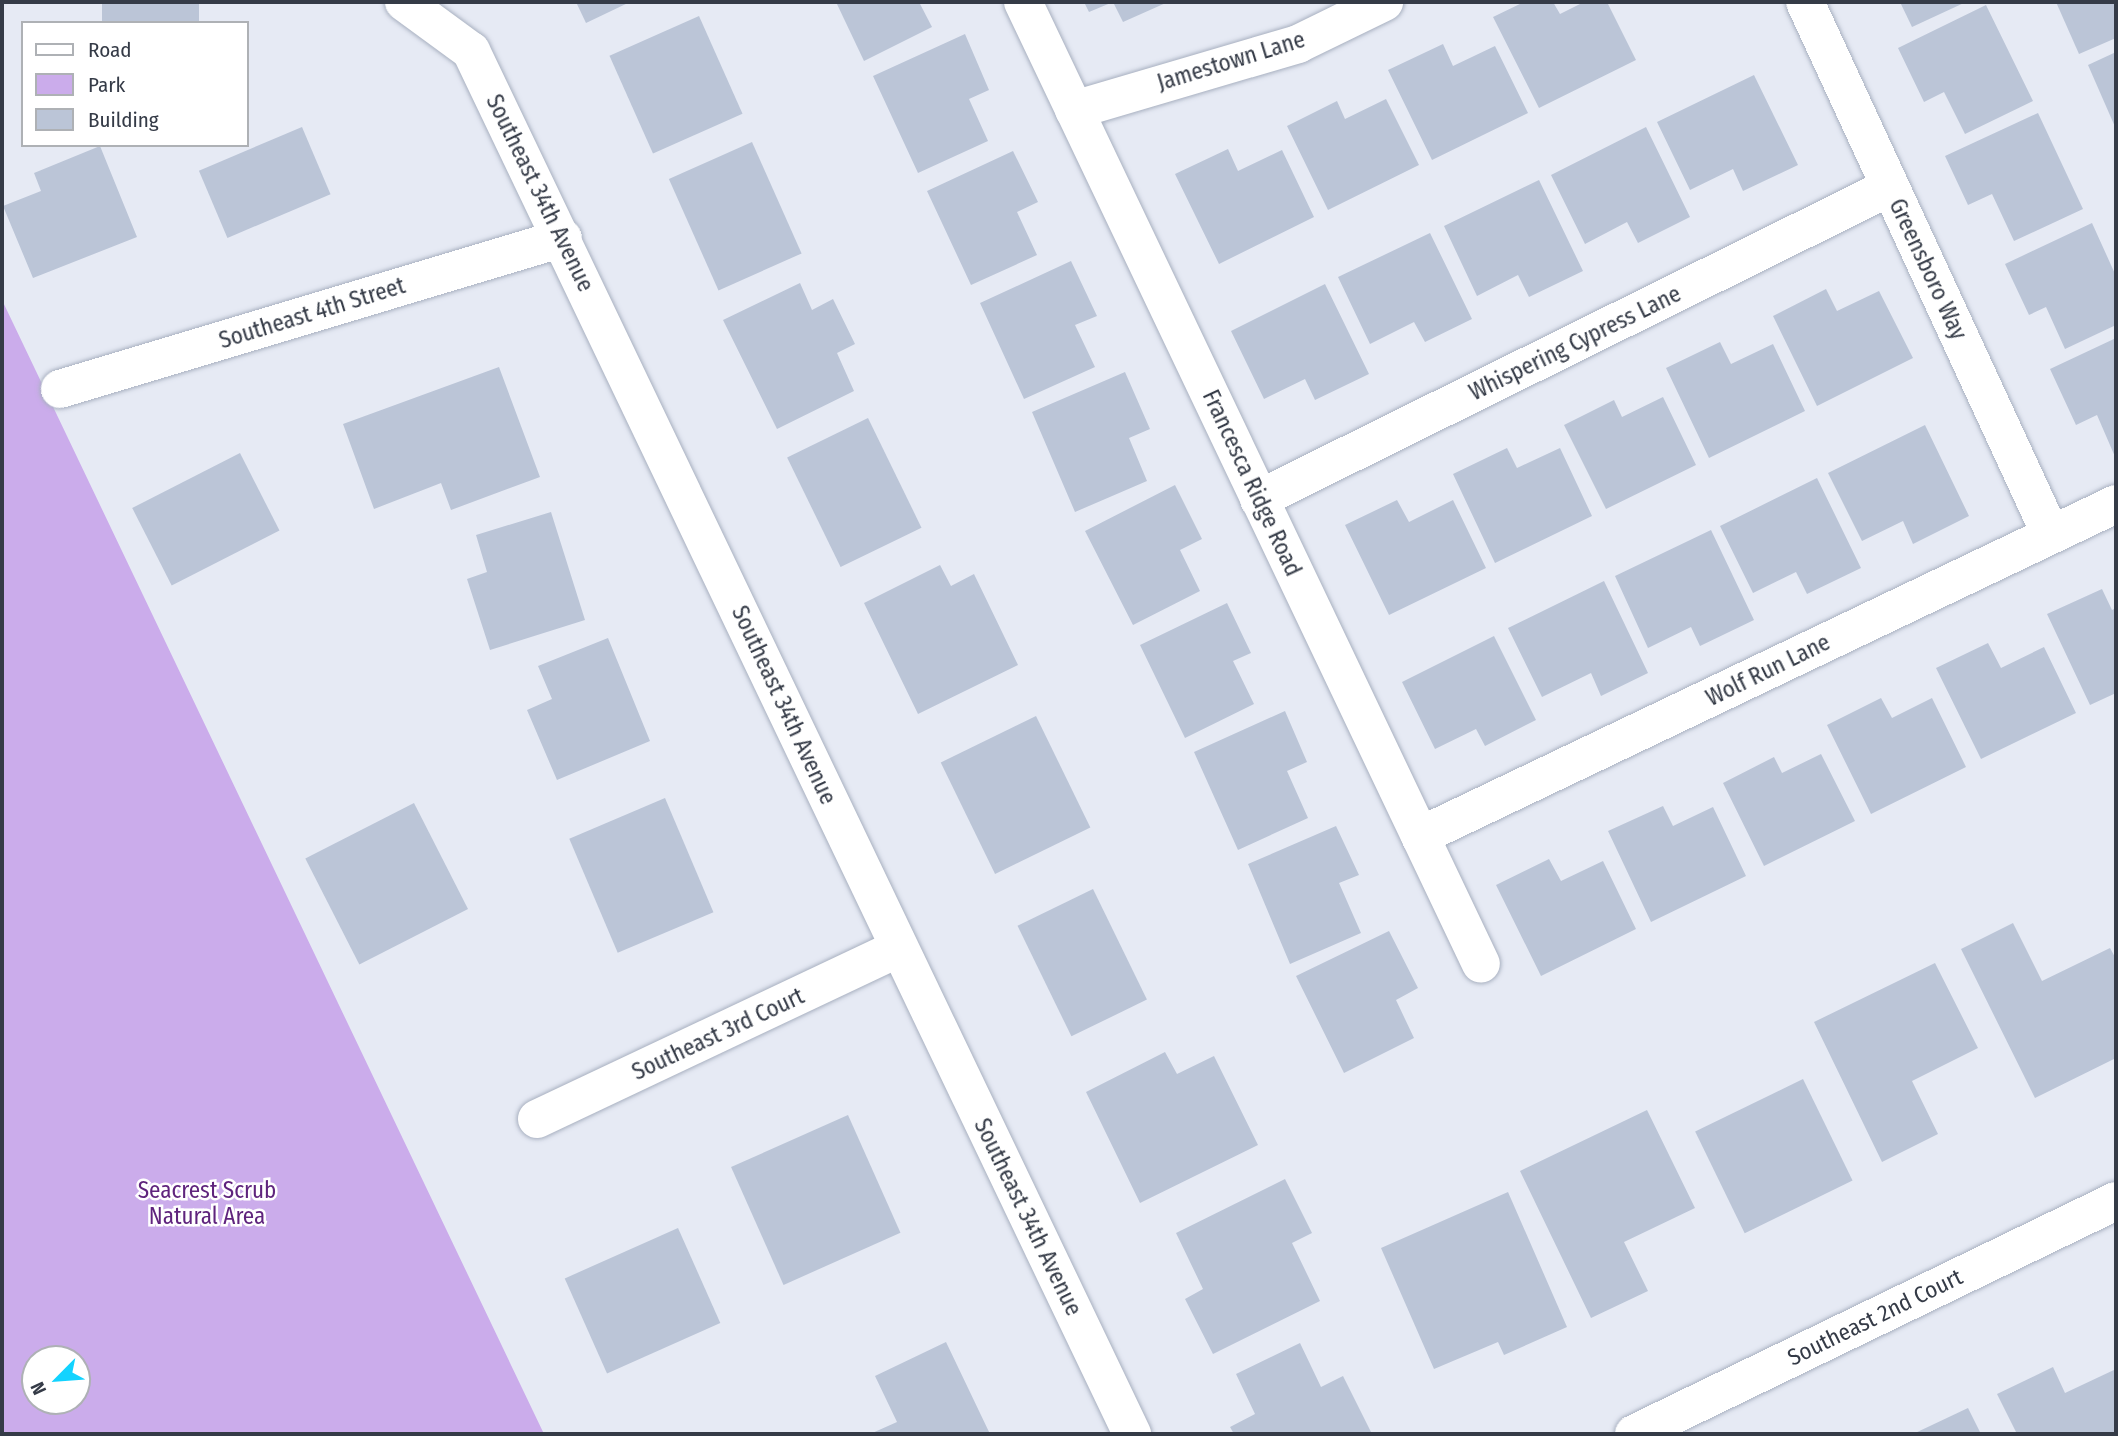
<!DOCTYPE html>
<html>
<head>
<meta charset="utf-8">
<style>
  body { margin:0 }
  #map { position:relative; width:2118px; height:1436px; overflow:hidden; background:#e6eaf4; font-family:"Fira Sans Condensed",sans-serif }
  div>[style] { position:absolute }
  .green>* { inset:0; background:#cbaceb }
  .building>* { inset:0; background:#bbc5d7; transform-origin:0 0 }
  .roads { filter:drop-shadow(0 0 2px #a8b0c0) drop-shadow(0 0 2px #a8b0c0) }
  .minor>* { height:38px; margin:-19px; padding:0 19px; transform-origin:19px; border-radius:19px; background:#fff }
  span { translate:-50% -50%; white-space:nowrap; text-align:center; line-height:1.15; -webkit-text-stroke:5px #fff; paint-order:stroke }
  .street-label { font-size:23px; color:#353b47 }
  .park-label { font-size:23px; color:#5f247d }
  .frame { position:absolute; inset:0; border:4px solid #353b47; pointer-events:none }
  .legend { position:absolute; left:21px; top:21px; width:228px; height:126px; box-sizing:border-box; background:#fff; border:2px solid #aeb1b5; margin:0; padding:9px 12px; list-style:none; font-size:21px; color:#353b47 }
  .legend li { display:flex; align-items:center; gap:14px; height:35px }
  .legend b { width:35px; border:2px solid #aeb1b5 }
  .north { position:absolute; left:21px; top:1345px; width:70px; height:70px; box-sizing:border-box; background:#fff; border:2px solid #aeb1b5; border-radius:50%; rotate:245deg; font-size:19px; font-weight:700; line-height:28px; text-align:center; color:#353b47 }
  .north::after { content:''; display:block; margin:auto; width:24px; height:32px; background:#12d3ff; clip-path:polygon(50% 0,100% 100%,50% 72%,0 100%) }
</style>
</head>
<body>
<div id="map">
  <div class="green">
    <div style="clip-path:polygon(evenodd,2px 300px,544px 1434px,2px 1434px,2px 300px,35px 1359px,77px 1359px,77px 1401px,35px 1401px,35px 1359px)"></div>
  </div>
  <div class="building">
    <div style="left:102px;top:2px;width:97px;height:22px"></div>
    <div style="clip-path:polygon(576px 2px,630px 2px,586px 23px)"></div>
    <div style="clip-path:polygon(836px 2px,919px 2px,932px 27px,864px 61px)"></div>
    <div style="clip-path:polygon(1084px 2px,1168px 2px,1123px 22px,1113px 2px,1089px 12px)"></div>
    <div style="clip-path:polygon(1524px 2px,1553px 2px,1560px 14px,1584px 2px,1607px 2px,1636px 60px,1539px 108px,1493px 17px)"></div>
    <div style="clip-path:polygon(1900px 2px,1966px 2px,1912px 27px)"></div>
    <div style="clip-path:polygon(2056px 2px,2116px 2px,2116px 38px,2079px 54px)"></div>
    <div style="clip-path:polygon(1986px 5px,2033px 101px,1965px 134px,1944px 92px,1924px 102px,1898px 48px)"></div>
    <div style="left:699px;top:16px;width:107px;height:98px;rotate:66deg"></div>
    <div style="clip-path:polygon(965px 34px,989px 90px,969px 99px,988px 141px,918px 173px,873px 76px)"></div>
    <div style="clip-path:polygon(1443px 44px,1453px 66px,1495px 46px,1528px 113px,1432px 160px,1388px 70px)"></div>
    <div style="clip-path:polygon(2116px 52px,2116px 129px,2088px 65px)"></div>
    <div style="clip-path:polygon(1754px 75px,1798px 165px,1743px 191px,1733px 169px,1690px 190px,1657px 122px)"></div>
    <div style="clip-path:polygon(1386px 99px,1419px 165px,1328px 210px,1287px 126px,1337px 101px,1345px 119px)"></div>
    <div style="clip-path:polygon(2038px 113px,2083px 209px,2014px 241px,1992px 194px,1968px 205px,1945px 156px)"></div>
    <div style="left:302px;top:127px;width:73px;height:112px;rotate:67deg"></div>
    <div style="clip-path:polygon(1646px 127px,1690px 217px,1638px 243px,1627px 222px,1585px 244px,1551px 175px)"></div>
    <div style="left:752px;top:142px;width:122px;height:91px;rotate:66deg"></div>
    <div style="clip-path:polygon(100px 146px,137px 237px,33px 278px,3px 206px,41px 191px,34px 173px)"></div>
    <div style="clip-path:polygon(1228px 149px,1238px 171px,1282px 150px,1314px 217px,1219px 264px,1175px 174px)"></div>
    <div style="clip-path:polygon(1013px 151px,1038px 202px,1017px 212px,1037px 255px,971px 285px,927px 191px)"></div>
    <div style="clip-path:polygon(1539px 180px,1583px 271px,1529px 297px,1518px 275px,1477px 296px,1444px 226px)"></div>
    <div style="clip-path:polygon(2092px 223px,2116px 276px,2116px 325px,2065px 349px,2046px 307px,2029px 315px,2005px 264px)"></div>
    <div style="clip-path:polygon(1430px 233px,1472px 319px,1425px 342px,1414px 322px,1370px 344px,1338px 277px)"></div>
    <div style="clip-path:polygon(1071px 261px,1097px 316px,1075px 325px,1095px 367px,1024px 399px,980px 303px)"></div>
    <div style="clip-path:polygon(800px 283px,812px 310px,833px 299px,855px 344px,837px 353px,854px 391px,777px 429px,723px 320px)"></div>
    <div style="clip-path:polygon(1325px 284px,1369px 374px,1315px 400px,1305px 379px,1264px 399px,1231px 331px)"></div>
    <div style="clip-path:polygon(1826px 289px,1837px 311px,1879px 291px,1913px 358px,1817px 406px,1773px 316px)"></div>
    <div style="clip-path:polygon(2116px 338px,2116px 459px,2097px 415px,2076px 425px,2050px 369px)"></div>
    <div style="clip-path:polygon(1720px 342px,1731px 364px,1773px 344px,1805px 411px,1709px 458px,1666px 368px)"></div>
    <div style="clip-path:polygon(499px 367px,540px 477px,451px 510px,441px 483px,374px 509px,343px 424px)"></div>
    <div style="clip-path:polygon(1125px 372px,1150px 429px,1129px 438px,1147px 481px,1075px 512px,1032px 412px)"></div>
    <div style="clip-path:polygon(1663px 397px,1696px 465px,1606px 509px,1564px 425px,1614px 400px,1622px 417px)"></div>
    <div style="left:868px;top:418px;width:122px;height:90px;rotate:64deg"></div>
    <div style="clip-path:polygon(1925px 425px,1969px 516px,1913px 544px,1903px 521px,1862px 541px,1828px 473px)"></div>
    <div style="clip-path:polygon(1507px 448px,1517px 468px,1560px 448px,1592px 516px,1495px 563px,1453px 474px)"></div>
    <div style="left:240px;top:453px;width:87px;height:121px;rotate:63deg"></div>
    <div style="clip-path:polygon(1817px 478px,1861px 568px,1807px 594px,1796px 572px,1753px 593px,1720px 526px)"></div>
    <div style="clip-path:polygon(1175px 485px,1202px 539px,1180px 550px,1200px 591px,1133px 625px,1085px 531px)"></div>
    <div style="clip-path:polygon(1397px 500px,1409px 522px,1453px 500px,1486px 568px,1389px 615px,1345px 525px)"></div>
    <div style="clip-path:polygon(551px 512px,585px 620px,490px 650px,467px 579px,487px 572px,476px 535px)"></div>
    <div style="clip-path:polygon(1711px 530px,1754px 620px,1700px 646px,1691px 627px,1648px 648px,1615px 576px)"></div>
    <div style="clip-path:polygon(940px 565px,951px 586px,974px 574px,1018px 665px,918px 714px,864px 603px)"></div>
    <div style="clip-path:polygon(1604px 581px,1648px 673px,1601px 696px,1591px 673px,1542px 697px,1508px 628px)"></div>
    <div style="clip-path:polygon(2102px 589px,2112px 610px,2116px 608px,2116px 693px,2090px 705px,2047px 614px)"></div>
    <div style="clip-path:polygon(1227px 603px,1251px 653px,1233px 661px,1254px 704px,1185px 738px,1140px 645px)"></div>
    <div style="clip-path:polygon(1494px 636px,1536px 720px,1485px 746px,1476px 729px,1435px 749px,1402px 682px)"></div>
    <div style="clip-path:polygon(608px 638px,650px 741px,557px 780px,527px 710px,552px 699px,538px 666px)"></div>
    <div style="clip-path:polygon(1988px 643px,2001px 668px,2044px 647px,2076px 713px,1981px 759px,1936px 668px)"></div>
    <div style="clip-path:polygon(1881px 698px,1892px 718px,1932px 698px,1966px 767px,1871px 814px,1827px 725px)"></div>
    <div style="clip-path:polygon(1285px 711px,1307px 762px,1287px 771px,1308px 818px,1238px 850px,1194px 752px)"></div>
    <div style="left:1036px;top:716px;width:124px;height:106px;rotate:64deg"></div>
    <div style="clip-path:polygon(1821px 754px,1855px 821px,1764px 866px,1723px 783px,1774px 757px,1782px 773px)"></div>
    <div style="left:665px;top:798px;width:124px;height:104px;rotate:67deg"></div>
    <div style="left:414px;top:803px;width:119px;height:122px;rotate:63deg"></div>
    <div style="clip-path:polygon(1663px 806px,1673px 826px,1713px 807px,1746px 876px,1651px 922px,1608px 831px)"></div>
    <div style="clip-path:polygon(1336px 826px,1359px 875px,1339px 883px,1361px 933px,1290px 964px,1248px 864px)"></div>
    <div style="clip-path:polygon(1549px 859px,1561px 881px,1603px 861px,1636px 929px,1541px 976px,1496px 885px)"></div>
    <div style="left:1093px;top:889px;width:123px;height:84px;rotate:64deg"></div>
    <div style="clip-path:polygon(2013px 923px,2042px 981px,2110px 948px,2116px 959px,2116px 1058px,2035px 1098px,1961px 949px)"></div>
    <div style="clip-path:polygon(1389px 931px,1418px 988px,1396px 1000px,1414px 1038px,1344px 1073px,1296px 976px)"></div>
    <div style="clip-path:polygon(1935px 963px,1978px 1048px,1912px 1081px,1938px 1134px,1882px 1162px,1814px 1022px)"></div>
    <div style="clip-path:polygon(1165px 1052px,1177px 1074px,1214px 1056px,1258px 1145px,1140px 1203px,1086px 1092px)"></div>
    <div style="left:1803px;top:1079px;width:113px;height:120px;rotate:64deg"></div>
    <div style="clip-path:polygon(1647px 1110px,1695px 1208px,1624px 1242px,1648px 1291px,1591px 1318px,1520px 1171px)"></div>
    <div style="left:848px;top:1115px;width:129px;height:128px;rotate:66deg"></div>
    <div style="clip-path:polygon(1285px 1179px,1312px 1233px,1292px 1243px,1320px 1301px,1213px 1354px,1185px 1299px,1203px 1289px,1176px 1233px)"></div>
    <div style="clip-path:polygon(1508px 1192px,1567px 1327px,1504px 1355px,1498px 1342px,1434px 1369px,1381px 1248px)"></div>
    <div style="left:678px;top:1228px;width:104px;height:124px;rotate:66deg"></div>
    <div style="clip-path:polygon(946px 1342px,990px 1434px,870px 1434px,897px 1422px,875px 1376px)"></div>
    <div style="clip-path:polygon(1300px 1343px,1321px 1387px,1343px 1376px,1372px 1434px,1234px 1434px,1230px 1427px,1255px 1414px,1236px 1374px)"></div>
    <div style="clip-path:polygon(2053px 1367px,2065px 1393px,2116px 1369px,2116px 1434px,2017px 1434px,1997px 1394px)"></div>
    <div style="clip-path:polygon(1968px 1408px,1981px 1434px,1913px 1434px)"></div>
  </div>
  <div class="roads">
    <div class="minor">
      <div style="left:404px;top:2px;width:83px;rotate:36.2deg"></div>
      <div style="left:471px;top:51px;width:1533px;rotate:64.45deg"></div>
      <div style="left:1023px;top:2px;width:1065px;rotate:64.54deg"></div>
      <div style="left:1805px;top:2px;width:587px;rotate:65.22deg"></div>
      <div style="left:1074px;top:110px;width:234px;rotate:-16.4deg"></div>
      <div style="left:1298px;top:44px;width:96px;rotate:-26deg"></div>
      <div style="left:60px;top:389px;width:525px;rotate:-16.71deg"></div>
      <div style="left:1259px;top:499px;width:704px;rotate:-26.31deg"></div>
      <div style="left:1420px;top:836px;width:771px;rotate:-25.5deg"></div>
      <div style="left:537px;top:1119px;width:400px;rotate:-25.3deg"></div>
      <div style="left:1634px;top:1434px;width:535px;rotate:-25.8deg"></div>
    </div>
  </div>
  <div class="street-label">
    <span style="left:1231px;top:61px;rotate:-17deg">Jamestown Lane</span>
    <span style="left:540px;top:193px;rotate:64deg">Southeast 34th Avenue</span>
    <span style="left:1928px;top:269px;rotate:65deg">Greensboro Way</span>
    <span style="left:312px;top:313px;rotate:-17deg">Southeast 4th Street</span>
    <span style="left:1575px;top:343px;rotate:-26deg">Whispering Cypress Lane</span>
    <span style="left:1252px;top:483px;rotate:65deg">Francesca Ridge Road</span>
    <span style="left:1768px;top:670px;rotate:-26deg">Wolf Run Lane</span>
    <span style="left:784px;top:705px;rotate:65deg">Southeast 34th Avenue</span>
    <span style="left:718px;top:1034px;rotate:-25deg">Southeast 3rd Court</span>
    <span style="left:1028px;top:1217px;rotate:64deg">Southeast 34th Avenue</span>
    <span style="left:1875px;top:1317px;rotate:-26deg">Southeast 2nd Court</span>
  </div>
  <div class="park-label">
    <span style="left:207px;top:1203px">Seacrest Scrub<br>Natural Area</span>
  </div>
  <div class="frame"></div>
  <ul class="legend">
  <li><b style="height:9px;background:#fff"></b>Road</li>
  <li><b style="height:19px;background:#cbaceb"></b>Park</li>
  <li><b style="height:19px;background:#bbc5d7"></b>Building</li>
  </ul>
  <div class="north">N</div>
</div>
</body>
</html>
